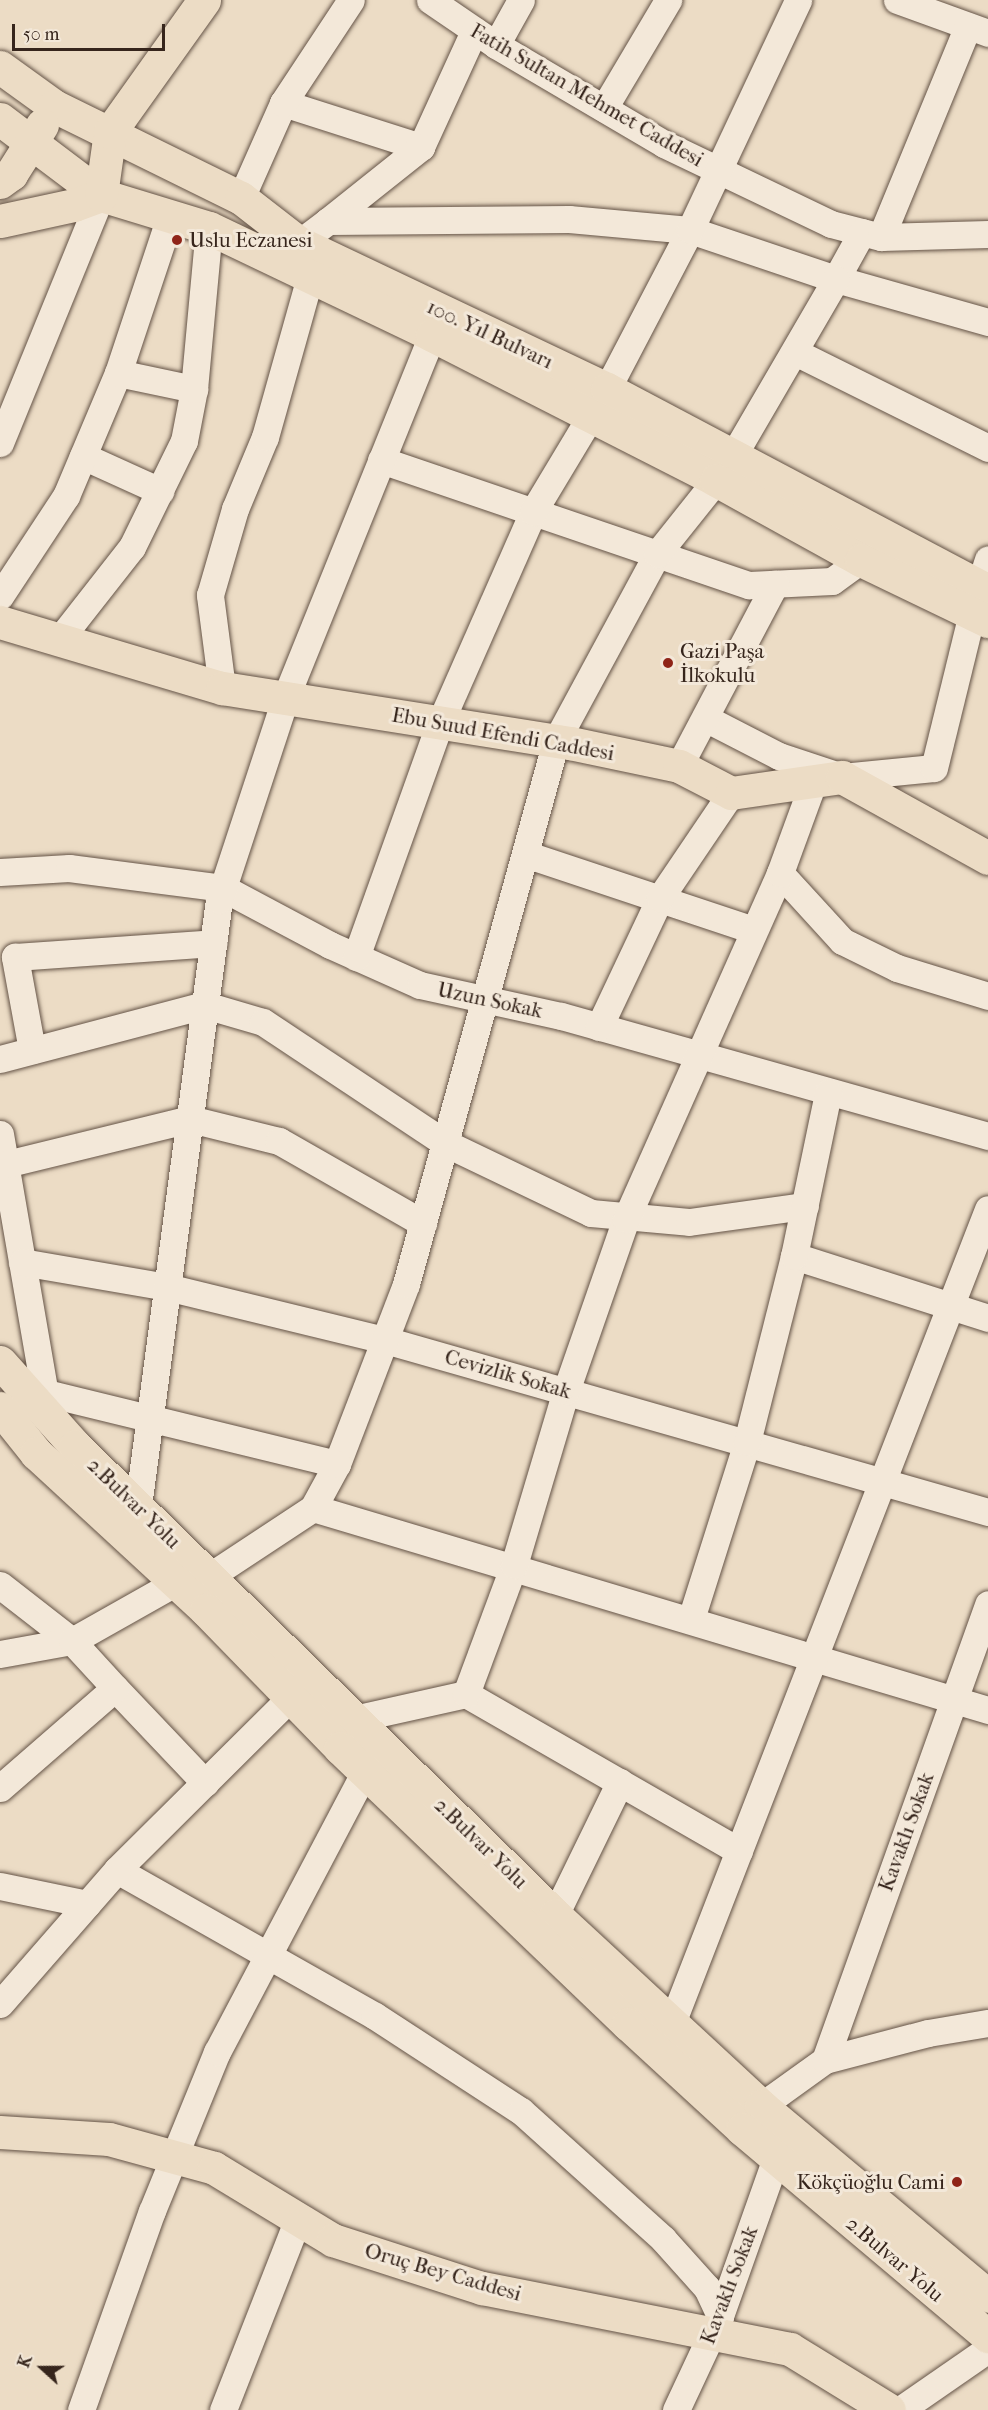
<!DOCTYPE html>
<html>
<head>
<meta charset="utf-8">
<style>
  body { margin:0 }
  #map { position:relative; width:988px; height:2410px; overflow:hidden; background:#ecdcc5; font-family:"IM FELL French Canon",serif }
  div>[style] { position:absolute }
  .roads { filter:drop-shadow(0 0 2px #645346) drop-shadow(0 0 2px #645346) }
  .minor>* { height:27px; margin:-13.5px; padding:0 13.5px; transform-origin:13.5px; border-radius:13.5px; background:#f3e8d9 }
  .major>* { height:33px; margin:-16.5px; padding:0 16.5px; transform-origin:16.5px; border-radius:16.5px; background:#ecdcc5 }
  .dots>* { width:16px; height:16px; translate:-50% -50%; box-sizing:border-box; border:3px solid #f3e8d9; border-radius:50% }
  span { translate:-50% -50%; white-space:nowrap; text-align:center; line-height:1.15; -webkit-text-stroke:6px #f3e8d9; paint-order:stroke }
  .street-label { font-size:21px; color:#36251c }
  .poi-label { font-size:21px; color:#36251c }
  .left { translate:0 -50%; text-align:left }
  .right { translate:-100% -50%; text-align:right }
  .north { position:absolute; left:12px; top:2338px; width:60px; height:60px; -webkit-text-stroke:4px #f3e8d9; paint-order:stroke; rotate:291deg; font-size:16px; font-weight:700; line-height:24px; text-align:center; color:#36251c }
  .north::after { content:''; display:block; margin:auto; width:21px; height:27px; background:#36251c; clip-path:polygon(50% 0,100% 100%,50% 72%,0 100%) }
  .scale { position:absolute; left:12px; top:24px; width:153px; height:27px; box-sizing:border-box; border:3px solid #36251c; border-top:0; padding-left:8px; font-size:18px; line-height:21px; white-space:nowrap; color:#36251c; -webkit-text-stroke:4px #f3e8d9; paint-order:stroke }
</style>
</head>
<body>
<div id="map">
  <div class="roads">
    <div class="minor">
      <div style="left:430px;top:0;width:80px;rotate:34.3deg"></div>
      <div style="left:496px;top:45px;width:195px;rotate:30.5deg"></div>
      <div style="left:664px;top:144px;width:185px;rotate:25.6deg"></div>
      <div style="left:831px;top:224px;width:52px;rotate:14.6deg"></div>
      <div style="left:881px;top:237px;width:107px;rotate:-1.6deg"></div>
      <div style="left:897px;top:0;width:97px;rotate:19.9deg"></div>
      <div style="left:496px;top:45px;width:51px;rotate:-60.9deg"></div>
      <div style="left:283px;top:103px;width:145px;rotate:17.7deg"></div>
      <div style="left:421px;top:147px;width:128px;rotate:-65.4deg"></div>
      <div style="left:604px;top:108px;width:126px;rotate:-59.3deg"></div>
      <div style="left:241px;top:198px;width:104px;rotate:-66.1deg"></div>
      <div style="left:283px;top:103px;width:123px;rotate:-56.6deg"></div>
      <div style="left:328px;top:221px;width:119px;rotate:-38.5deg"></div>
      <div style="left:862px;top:232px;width:54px;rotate:119deg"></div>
      <div style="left:836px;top:279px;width:158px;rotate:15.8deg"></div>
      <div style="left:881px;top:237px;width:228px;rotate:-67.6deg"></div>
      <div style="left:299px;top:243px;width:36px;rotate:-37deg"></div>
      <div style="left:328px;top:221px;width:241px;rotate:-0.5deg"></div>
      <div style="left:569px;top:219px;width:121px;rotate:5.2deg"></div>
      <div style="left:690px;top:230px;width:154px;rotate:18.6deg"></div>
      <div style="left:836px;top:279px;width:207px;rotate:120.2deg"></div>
      <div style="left:795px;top:352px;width:216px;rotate:26.4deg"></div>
      <div style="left:118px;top:373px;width:78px;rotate:11.9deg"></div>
      <div style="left:607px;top:389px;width:179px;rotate:-62.4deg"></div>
      <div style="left:690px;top:230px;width:254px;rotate:-64.8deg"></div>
      <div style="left:0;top:443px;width:268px;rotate:-67.8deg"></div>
      <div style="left:83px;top:456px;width:85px;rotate:24.4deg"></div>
      <div style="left:381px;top:460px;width:389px;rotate:18.8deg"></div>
      <div style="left:749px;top:585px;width:83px;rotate:-2.8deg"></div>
      <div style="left:832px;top:581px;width:36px;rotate:-36deg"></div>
      <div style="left:979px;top:587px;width:29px;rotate:-72deg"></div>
      <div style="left:0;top:596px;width:120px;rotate:-56.6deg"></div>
      <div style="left:66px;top:496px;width:134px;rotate:-67.1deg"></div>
      <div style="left:118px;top:373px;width:164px;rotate:-71.6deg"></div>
      <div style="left:59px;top:640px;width:118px;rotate:-51.9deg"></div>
      <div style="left:132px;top:547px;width:118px;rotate:-63.9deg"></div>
      <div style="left:184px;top:441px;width:53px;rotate:-79.1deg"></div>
      <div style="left:194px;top:389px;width:162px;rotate:-84.7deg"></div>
      <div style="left:222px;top:688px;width:94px;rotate:-97.4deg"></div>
      <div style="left:210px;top:595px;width:90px;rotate:-73.8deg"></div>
      <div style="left:235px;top:509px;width:78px;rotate:-67.4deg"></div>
      <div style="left:265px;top:437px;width:166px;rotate:-74.3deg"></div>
      <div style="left:705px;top:718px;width:83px;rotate:27.2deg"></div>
      <div style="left:779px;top:756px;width:66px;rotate:18.4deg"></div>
      <div style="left:842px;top:777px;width:92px;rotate:-5.6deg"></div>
      <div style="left:934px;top:768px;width:160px;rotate:-76.2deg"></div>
      <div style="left:679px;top:766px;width:206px;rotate:-62.2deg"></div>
      <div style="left:525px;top:854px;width:241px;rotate:18.4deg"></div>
      <div style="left:0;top:872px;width:69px;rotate:-3.3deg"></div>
      <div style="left:69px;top:868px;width:155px;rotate:7.4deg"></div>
      <div style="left:223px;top:888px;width:121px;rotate:28deg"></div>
      <div style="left:330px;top:945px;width:98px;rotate:24deg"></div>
      <div style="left:420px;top:985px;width:144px;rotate:12.4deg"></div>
      <div style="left:561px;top:1016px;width:444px;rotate:15.7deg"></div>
      <div style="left:780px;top:873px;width:92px;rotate:47.6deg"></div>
      <div style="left:842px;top:941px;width:61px;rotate:26.1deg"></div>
      <div style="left:897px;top:968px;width:95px;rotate:17.1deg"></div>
      <div style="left:356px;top:957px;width:249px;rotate:-70.3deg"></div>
      <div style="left:440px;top:723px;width:231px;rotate:-66.2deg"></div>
      <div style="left:533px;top:512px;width:111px;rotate:-59deg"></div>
      <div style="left:599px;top:1027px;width:143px;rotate:-64.7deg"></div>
      <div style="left:660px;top:898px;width:127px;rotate:-55.9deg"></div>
      <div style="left:32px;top:1050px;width:95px;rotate:-100.4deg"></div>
      <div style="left:15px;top:957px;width:199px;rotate:-4deg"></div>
      <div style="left:0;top:1059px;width:212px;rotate:-14.8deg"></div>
      <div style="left:205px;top:1005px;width:60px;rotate:16.3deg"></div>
      <div style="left:263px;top:1022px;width:219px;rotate:33.6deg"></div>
      <div style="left:445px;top:1143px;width:162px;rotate:25.6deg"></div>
      <div style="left:591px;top:1213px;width:98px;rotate:5.2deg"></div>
      <div style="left:689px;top:1222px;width:117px;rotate:-7.9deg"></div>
      <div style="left:0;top:1134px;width:281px;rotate:80.2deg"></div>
      <div style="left:6px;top:1164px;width:189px;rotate:-13.7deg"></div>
      <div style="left:190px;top:1119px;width:92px;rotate:13.9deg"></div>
      <div style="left:279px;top:1141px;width:166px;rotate:29.7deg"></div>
      <div style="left:794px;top:1256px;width:204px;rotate:17.7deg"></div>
      <div style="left:22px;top:1262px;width:147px;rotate:9.8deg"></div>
      <div style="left:167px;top:1287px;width:224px;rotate:13.7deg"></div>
      <div style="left:385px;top:1340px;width:627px;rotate:15.92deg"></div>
      <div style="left:337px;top:1464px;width:193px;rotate:-69deg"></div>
      <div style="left:406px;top:1284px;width:563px;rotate:-74.56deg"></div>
      <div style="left:556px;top:741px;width:213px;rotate:-61.6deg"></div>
      <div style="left:657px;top:554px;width:95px;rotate:-51.4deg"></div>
      <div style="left:138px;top:1506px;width:611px;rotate:-82.39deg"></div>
      <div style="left:219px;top:900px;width:212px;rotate:-71.8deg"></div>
      <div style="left:285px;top:699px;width:393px;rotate:-68deg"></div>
      <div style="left:313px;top:1508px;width:705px;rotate:16.66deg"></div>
      <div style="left:0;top:1585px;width:91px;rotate:37.9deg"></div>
      <div style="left:691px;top:1619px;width:186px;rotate:-72.4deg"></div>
      <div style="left:747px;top:1442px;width:192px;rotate:-75.8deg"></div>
      <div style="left:794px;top:1256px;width:167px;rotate:-78.2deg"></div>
      <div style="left:0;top:1654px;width:73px;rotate:-10.2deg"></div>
      <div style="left:115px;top:1688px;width:131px;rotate:46.5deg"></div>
      <div style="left:291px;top:1697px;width:245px;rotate:135.2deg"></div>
      <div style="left:117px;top:1870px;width:296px;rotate:29.5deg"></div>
      <div style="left:375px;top:2016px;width:174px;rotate:33.1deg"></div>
      <div style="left:521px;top:2111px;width:191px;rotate:42deg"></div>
      <div style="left:663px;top:2239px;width:66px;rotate:48.1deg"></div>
      <div style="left:707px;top:2288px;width:31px;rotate:65deg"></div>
      <div style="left:354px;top:1719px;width:115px;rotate:-12.6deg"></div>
      <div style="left:0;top:1788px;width:152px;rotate:-41deg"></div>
      <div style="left:115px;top:1688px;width:64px;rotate:-132.5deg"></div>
      <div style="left:72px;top:1641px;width:118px;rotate:-29.4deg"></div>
      <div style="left:175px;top:1583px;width:36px;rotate:-11deg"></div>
      <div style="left:210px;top:1576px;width:123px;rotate:-33.4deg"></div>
      <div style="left:313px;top:1508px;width:50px;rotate:-61.4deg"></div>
      <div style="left:337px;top:1464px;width:301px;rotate:-166.3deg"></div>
      <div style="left:739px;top:1851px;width:315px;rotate:-150.1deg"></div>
      <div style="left:466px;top:1694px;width:138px;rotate:-69.6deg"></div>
      <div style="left:514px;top:1565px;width:182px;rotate:-73.4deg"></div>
      <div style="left:566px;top:1391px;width:182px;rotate:-70.8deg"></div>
      <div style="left:626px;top:1219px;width:379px;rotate:-66deg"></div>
      <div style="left:780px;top:873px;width:96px;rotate:-69.9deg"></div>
      <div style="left:0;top:1886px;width:89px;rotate:11.7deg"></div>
      <div style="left:555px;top:1915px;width:148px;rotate:-64deg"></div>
      <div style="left:0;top:2004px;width:178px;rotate:-48.9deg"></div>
      <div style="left:672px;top:2023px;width:873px;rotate:-68.78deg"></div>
      <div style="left:825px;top:2060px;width:484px;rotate:-70.3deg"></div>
      <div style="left:761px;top:2106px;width:79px;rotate:-35.7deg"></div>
      <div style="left:825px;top:2060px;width:106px;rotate:-14.7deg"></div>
      <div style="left:928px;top:2033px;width:61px;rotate:-9.5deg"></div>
      <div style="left:81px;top:2410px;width:211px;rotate:-70.4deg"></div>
      <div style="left:152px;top:2211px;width:172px;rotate:-67.8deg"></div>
      <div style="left:217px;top:2052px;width:318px;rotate:-62.2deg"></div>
      <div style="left:223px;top:2410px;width:205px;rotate:-68.6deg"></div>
      <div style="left:676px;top:2410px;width:104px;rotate:-64.9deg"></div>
      <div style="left:720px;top:2316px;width:168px;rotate:-70.5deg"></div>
      <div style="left:900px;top:2410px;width:107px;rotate:-34.7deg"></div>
    </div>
    <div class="major">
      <div style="left:0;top:67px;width:67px;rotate:35.8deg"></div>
      <div style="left:54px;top:106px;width:208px;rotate:26.2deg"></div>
      <div style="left:241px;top:198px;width:73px;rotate:37.8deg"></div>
      <div style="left:299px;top:243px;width:341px;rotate:25.4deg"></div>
      <div style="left:607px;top:389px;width:431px;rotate:27.9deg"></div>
      <div style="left:0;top:119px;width:126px;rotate:37deg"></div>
      <div style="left:101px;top:195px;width:113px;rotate:17deg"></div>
      <div style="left:209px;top:228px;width:247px;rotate:25.6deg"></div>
      <div style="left:432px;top:335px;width:319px;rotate:27deg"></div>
      <div style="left:716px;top:480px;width:166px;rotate:28.9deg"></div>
      <div style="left:861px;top:560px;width:141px;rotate:25.7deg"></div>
      <div style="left:0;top:182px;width:14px;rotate:-36deg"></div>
      <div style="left:11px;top:174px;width:58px;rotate:-57.7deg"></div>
      <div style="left:0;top:221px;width:76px;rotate:-12.2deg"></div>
      <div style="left:74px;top:205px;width:29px;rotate:-20deg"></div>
      <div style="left:101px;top:195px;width:64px;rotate:-81.9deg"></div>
      <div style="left:110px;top:132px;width:162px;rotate:-54.5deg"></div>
      <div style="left:0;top:622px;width:232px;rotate:16.6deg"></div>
      <div style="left:222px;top:688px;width:352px;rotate:9deg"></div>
      <div style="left:570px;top:743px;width:111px;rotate:11.9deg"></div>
      <div style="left:679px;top:766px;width:59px;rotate:27.4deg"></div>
      <div style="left:731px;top:793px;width:112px;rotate:-8.2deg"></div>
      <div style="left:842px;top:777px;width:167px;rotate:29deg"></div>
      <div style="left:0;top:1362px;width:113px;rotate:48.2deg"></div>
      <div style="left:75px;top:1446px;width:671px;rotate:44.34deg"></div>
      <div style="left:555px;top:1915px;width:281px;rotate:42.8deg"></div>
      <div style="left:761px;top:2106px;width:296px;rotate:39.9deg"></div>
      <div style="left:0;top:1408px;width:58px;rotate:51.3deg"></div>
      <div style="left:36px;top:1453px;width:231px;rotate:42.7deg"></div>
      <div style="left:206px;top:1610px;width:192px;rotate:45.8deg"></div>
      <div style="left:340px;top:1748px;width:399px;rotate:43.8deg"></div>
      <div style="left:628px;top:2024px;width:155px;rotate:42.6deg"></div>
      <div style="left:742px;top:2129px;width:322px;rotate:40.1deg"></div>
      <div style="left:0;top:2132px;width:109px;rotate:3.7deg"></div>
      <div style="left:109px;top:2139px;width:109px;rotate:15.4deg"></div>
      <div style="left:214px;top:2168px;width:139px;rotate:31.2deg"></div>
      <div style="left:333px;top:2240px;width:157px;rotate:17.9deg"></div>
      <div style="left:482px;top:2288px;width:314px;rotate:11.2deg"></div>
      <div style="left:790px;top:2349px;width:116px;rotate:31.6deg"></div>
    </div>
  </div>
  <div class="dots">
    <div style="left:177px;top:240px;background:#8f2418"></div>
    <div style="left:668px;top:663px;background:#8f2418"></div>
    <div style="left:957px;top:2182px;background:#8f2418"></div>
  </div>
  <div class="street-label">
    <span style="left:587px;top:95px;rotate:30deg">Fatih Sultan Mehmet Caddesi</span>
    <span style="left:490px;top:334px;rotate:25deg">100. Yıl Bulvarı</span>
    <span style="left:503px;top:734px;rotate:10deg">Ebu Suud Efendi Caddesi</span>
    <span style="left:490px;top:1000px;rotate:12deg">Uzun Sokak</span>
    <span style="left:508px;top:1374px;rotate:16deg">Cevizlik Sokak</span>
    <span style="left:134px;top:1503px;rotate:44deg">2.Bulvar Yolu</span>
    <span style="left:906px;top:1832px;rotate:-70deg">Kavaklı Sokak</span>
    <span style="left:481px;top:1843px;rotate:44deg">2.Bulvar Yolu</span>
    <span style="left:895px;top:2259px;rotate:40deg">2.Bulvar Yolu</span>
    <span style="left:443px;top:2272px;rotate:16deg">Oruç Bey Caddesi</span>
    <span style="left:729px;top:2285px;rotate:-69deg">Kavaklı Sokak</span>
  </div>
  <div class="poi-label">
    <span class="left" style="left:189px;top:240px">Uslu Eczanesi</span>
    <span class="left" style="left:680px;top:663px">Gazi Paşa<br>İlkokulu</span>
    <span class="right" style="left:945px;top:2182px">Kökçüoğlu Cami</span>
  </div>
  <div class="north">K</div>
  <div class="scale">50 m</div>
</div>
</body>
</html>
